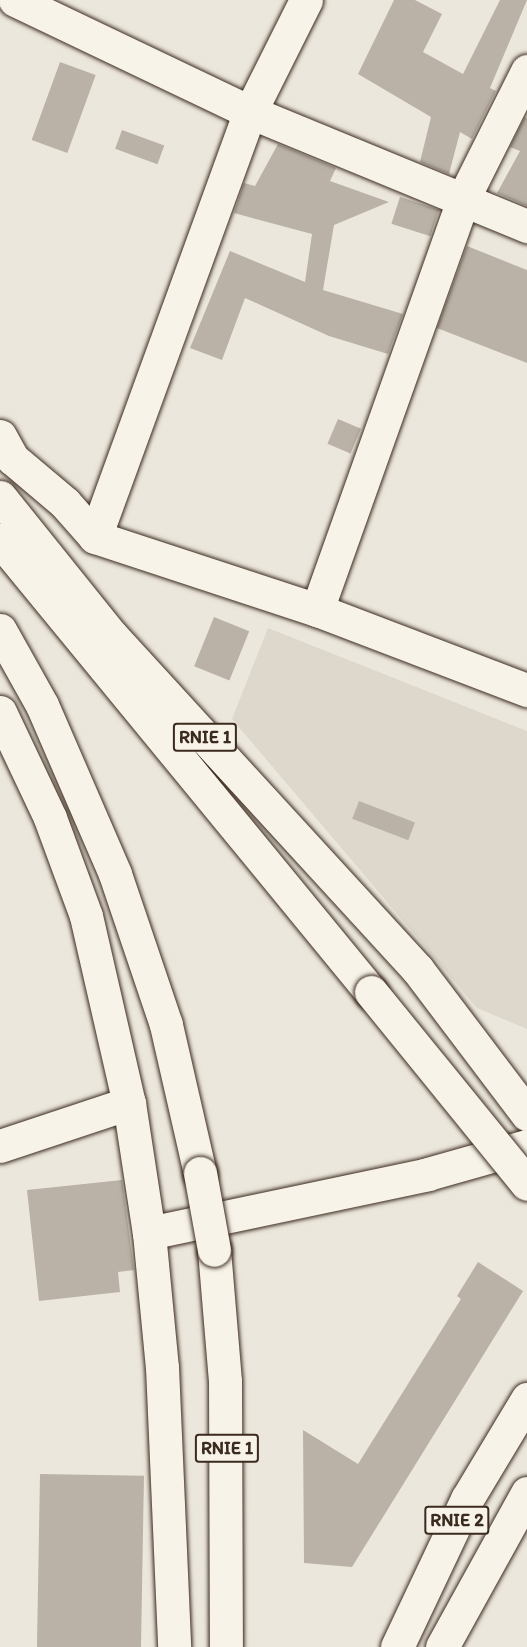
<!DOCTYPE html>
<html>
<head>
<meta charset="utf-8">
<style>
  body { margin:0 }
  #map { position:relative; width:527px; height:1647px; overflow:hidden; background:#ece7dc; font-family:Itim,sans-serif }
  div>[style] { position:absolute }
  .built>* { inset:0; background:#ddd7cc }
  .building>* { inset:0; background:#bab2a7; transform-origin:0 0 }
  .roads { filter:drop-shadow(0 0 2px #3b2a1e) drop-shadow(0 0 2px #3b2a1e) }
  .minor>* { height:33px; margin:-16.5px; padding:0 16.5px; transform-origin:16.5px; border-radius:16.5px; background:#f7f3e8 }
  .highway>* { height:33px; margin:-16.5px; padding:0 16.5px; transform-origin:16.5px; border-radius:16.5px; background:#f7f3e8 }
  .bridges { filter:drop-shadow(0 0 2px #3b2a1e) drop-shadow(0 0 2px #3b2a1e) }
  .highway-bridge>* { height:33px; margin:-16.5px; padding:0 16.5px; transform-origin:16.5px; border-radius:16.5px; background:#f7f3e8 }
  span { translate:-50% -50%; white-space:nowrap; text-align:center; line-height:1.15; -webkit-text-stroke:4.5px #f7f3e8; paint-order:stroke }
  .shield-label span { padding:2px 4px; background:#f7f3e8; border:2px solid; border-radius:4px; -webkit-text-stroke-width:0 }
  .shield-label { font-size:18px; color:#3b2a1e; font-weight:700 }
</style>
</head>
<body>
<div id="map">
  <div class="built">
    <div style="clip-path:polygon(268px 628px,527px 731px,527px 1029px,477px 1008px,232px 719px)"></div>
  </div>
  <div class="building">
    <div style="clip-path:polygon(394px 0,415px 0,442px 14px,423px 52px,463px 74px,500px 0,527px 0,490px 88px,496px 91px,472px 139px,460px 132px,449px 174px,420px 162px,431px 117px,358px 74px)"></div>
    <div style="left:60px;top:62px;width:38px;height:83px;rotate:20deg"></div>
    <div style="clip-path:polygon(525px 117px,527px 119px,527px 206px,497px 193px,520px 151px,510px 147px)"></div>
    <div style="left:122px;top:130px;width:45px;height:20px;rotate:20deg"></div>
    <div style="clip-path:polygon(278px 144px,336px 168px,330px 181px,389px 202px,334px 225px,323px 290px,403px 314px,388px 354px,329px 336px,245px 298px,222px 360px,190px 348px,230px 251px,305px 282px,312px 234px,234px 213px,244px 183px,255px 186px)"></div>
    <div style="left:400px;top:197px;width:41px;height:28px;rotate:18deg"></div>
    <div style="clip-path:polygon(467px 246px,527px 270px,527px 363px,437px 328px)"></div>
    <div style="left:338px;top:419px;width:25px;height:27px;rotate:23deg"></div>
    <div style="left:214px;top:617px;width:38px;height:53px;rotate:22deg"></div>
    <div style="left:359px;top:801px;width:60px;height:19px;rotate:21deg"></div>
    <div style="clip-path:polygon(122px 1180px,134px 1270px,118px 1272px,120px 1292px,39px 1301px,27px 1190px)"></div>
    <div style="clip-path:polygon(478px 1262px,523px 1291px,352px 1567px,304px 1563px,303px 1430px,358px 1464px,461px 1299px,457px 1296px)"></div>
    <div style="left:40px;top:1474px;width:104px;height:173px;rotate:1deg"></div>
  </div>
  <div class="roads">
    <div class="minor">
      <div style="left:15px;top:0;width:260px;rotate:25.5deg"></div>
      <div style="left:250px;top:112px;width:300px;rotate:22.4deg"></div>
      <div style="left:0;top:436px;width:26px;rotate:61deg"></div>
      <div style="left:13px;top:459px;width:68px;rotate:40.2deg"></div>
      <div style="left:65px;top:503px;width:45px;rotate:48.6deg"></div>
      <div style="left:95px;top:537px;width:234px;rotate:18.2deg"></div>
      <div style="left:317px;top:610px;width:225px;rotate:20.9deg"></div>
      <div style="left:95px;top:537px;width:452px;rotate:-70deg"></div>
      <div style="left:250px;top:112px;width:125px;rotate:-63.4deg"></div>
      <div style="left:317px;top:610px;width:438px;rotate:-70.4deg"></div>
      <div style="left:464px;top:197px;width:141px;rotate:-63.4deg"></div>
      <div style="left:0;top:712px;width:117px;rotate:64.7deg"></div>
      <div style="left:50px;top:818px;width:104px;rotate:69.8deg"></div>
      <div style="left:86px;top:916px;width:192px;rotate:77.1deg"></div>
      <div style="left:129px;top:1103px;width:132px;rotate:81.3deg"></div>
      <div style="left:149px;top:1233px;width:135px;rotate:84.5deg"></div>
      <div style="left:162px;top:1367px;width:280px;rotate:87.5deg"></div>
      <div style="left:0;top:1146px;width:136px;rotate:-18.4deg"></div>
      <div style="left:149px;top:1233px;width:285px;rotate:-11.9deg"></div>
      <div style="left:428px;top:1174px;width:103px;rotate:-15.8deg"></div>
    </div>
    <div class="highway">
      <div style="left:0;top:497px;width:177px;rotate:51.2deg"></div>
      <div style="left:111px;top:635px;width:454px;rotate:47.5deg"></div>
      <div style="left:418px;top:970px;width:181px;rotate:52.9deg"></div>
      <div style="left:0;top:540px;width:585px;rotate:50.62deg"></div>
      <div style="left:0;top:630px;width:86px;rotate:60.8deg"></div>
      <div style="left:42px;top:705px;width:184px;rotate:66.6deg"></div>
      <div style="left:115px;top:874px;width:159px;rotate:71.3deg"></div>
      <div style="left:166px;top:1025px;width:152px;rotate:77.1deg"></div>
      <div style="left:214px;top:1250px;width:131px;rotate:85.2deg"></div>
      <div style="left:225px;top:1381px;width:266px;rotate:89.8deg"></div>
      <div style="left:397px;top:1647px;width:164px;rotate:-64.7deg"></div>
      <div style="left:467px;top:1499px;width:117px;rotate:-59deg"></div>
      <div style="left:442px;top:1647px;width:176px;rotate:-61.1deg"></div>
    </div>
  </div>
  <div class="bridges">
    <div class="highway-bridge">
      <div style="left:371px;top:992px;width:247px;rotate:50.9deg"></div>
      <div style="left:200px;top:1173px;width:78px;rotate:79.7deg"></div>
    </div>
  </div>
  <div class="shield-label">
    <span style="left:205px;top:737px">RNIE 1</span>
    <span style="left:227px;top:1448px">RNIE 1</span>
    <span style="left:457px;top:1520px">RNIE 2</span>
  </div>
</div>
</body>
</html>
